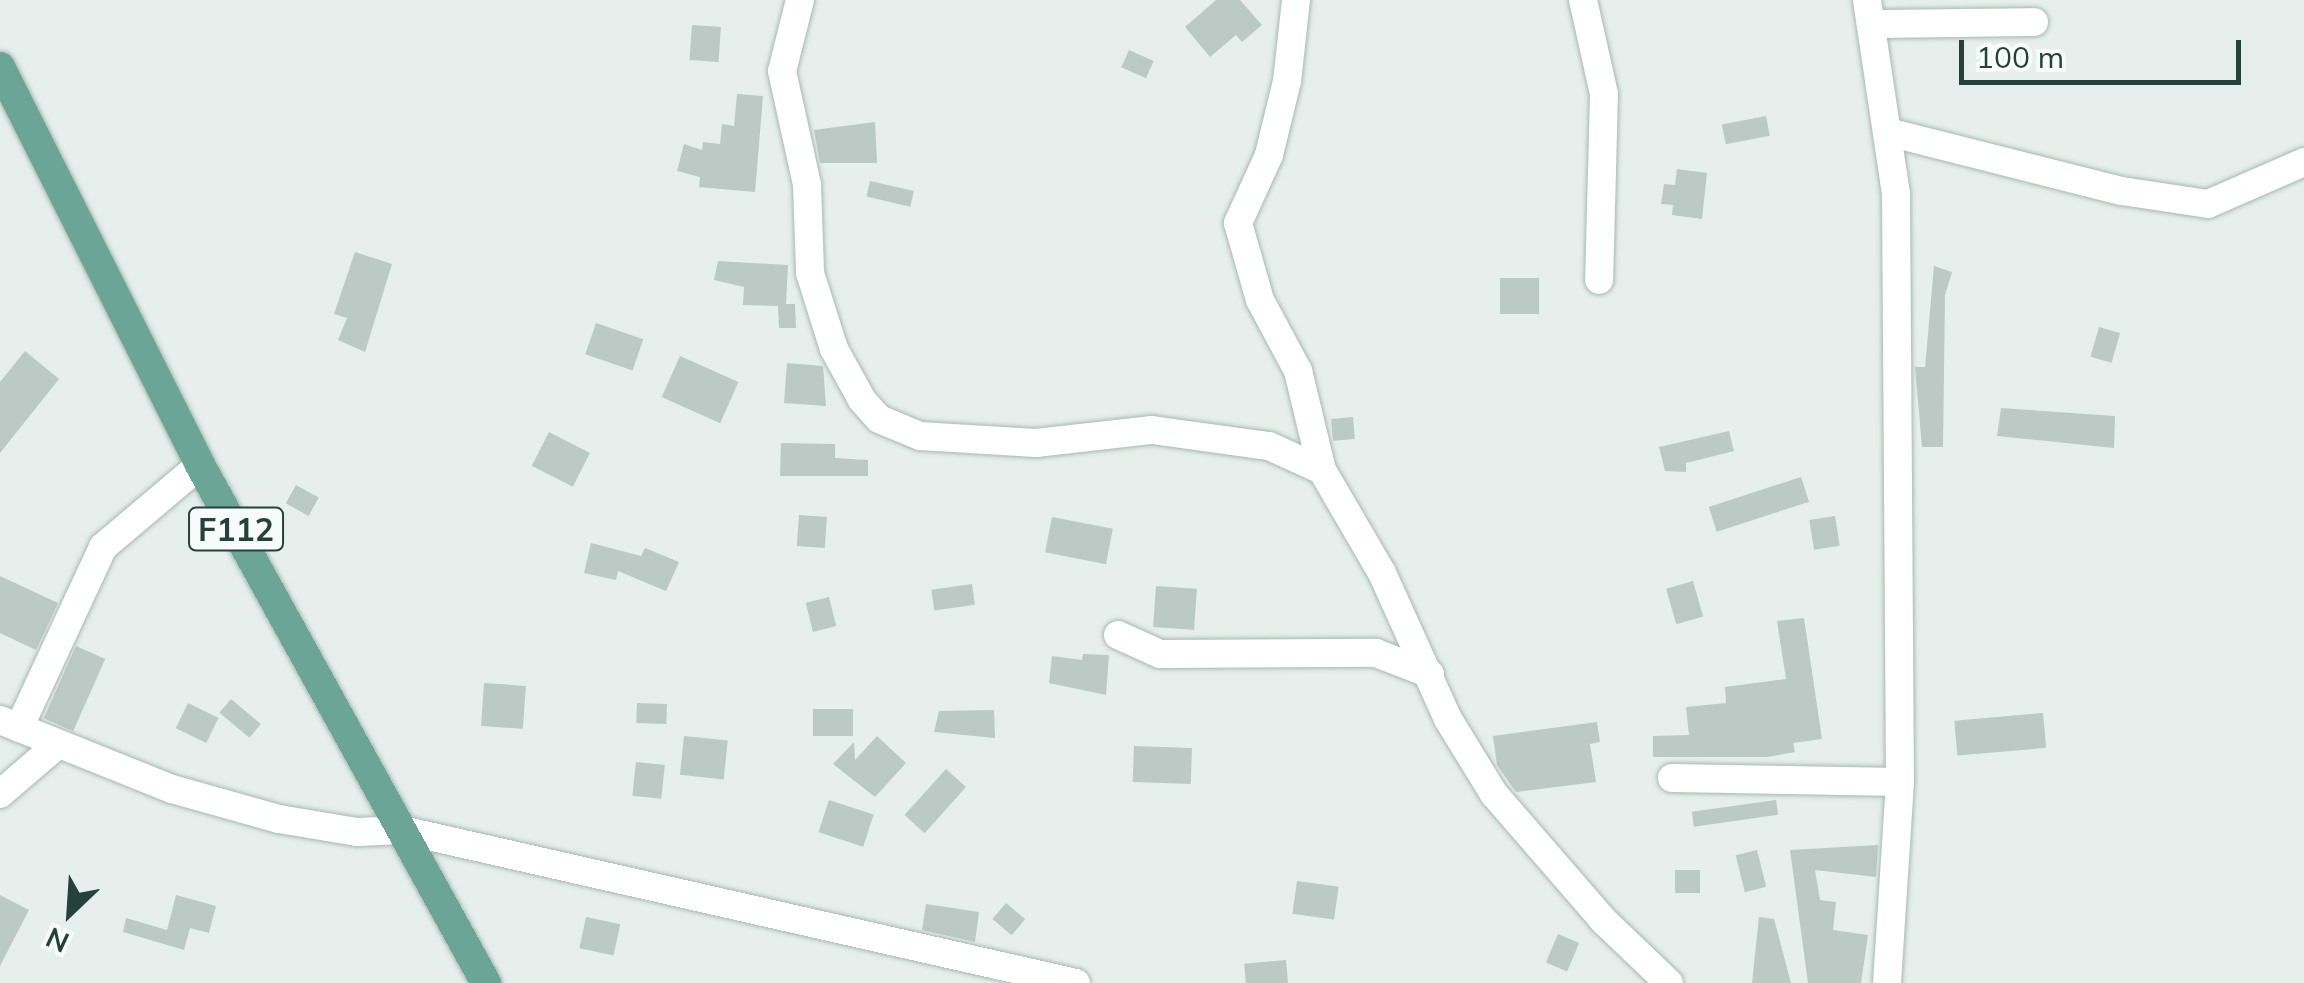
<!DOCTYPE html>
<html>
<head>
<meta charset="utf-8">
<style>
  body { margin:0 }
  #map { position:relative; width:2304px; height:983px; overflow:hidden; background:#e6efeb; font-family:Mulish,sans-serif }
  div>[style] { position:absolute }
  .building>* { inset:0; background:#bbcac4; transform-origin:0 0 }
  .roads { filter:drop-shadow(0 0 2px #a8b8b2) drop-shadow(0 0 2px #a8b8b2) }
  .minor>* { height:28px; margin:-14px; padding:0 14px; transform-origin:14px; border-radius:14px; background:#fff }
  .major>* { height:30px; margin:-15px; padding:0 15px; transform-origin:15px; border-radius:15px; background:#6aa596 }
  span { translate:-50% -50%; white-space:nowrap; text-align:center; line-height:1.15; -webkit-text-stroke:10px #f7fbf9; paint-order:stroke }
  .shield-label span { padding:2px 8px; background:#f7fbf9; border:2px solid; border-radius:8px; -webkit-text-stroke-width:0 }
  .shield-label { font-size:32px; color:#24423a; font-weight:700 }
  .north { position:absolute; left:20px; top:863px; width:100px; height:100px; -webkit-text-stroke:8px #f7fbf9; paint-order:stroke; rotate:205deg; font-size:28px; font-weight:700; line-height:40px; text-align:center; color:#24423a }
  .north::after { content:''; display:block; margin:auto; width:35px; height:45px; background:#24423a; clip-path:polygon(50% 0,100% 100%,50% 72%,0 100%) }
  .scale { position:absolute; left:1959px; top:40px; width:282px; height:45px; box-sizing:border-box; border:5px solid #24423a; border-top:0; padding-left:12px; font-size:30px; line-height:35px; white-space:nowrap; color:#24423a; -webkit-text-stroke:8px #f7fbf9; paint-order:stroke }
</style>
</head>
<body>
<div id="map">
  <div class="building">
    <div style="clip-path:polygon(1216px 0,1240px 0,1262px 25px,1242px 42px,1236px 35px,1210px 57px,1185px 27px)"></div>
    <div style="left:692px;top:25px;width:29px;height:35px;rotate:4deg"></div>
    <div style="left:1129px;top:50px;width:27px;height:19px;rotate:24deg"></div>
    <div style="clip-path:polygon(737px 94px,763px 96px,755px 192px,699px 187px,700px 177px,677px 171px,684px 144px,702px 150px,703px 142px,720px 144px,722px 124px,734px 126px)"></div>
    <div style="left:1766px;top:116px;width:20px;height:45px;rotate:79deg"></div>
    <div style="clip-path:polygon(875px 122px,877px 163px,820px 163px,814px 130px)"></div>
    <div style="clip-path:polygon(1677px 169px,1707px 173px,1702px 219px,1672px 215px,1673px 205px,1661px 204px,1664px 184px,1675px 185px)"></div>
    <div style="left:870px;top:181px;width:45px;height:16px;rotate:13deg"></div>
    <div style="clip-path:polygon(355px 252px,392px 264px,365px 352px,338px 340px,347px 318px,334px 314px)"></div>
    <div style="clip-path:polygon(718px 261px,788px 265px,786px 304px,795px 304px,796px 328px,779px 328px,778px 306px,743px 305px,744px 287px,714px 280px)"></div>
    <div style="clip-path:polygon(1934px 266px,1952px 272px,1945px 295px,1943px 447px,1922px 447px,1915px 367px,1925px 367px)"></div>
    <div style="left:1539px;top:278px;width:36px;height:39px;rotate:90deg"></div>
    <div style="left:596px;top:323px;width:50px;height:33px;rotate:19deg"></div>
    <div style="left:2099px;top:327px;width:22px;height:31px;rotate:16deg"></div>
    <div style="clip-path:polygon(25px 351px,59px 379px,0 453px,0 382px)"></div>
    <div style="left:680px;top:356px;width:64px;height:45px;rotate:24deg"></div>
    <div style="clip-path:polygon(787px 363px,823px 366px,826px 406px,784px 403px)"></div>
    <div style="clip-path:polygon(2001px 408px,2115px 416px,2114px 448px,1997px 436px)"></div>
    <div style="left:1353px;top:417px;width:22px;height:22px;rotate:85deg"></div>
    <div style="clip-path:polygon(1729px 431px,1734px 451px,1686px 463px,1686px 472px,1665px 471px,1659px 447px)"></div>
    <div style="left:549px;top:432px;width:46px;height:38px;rotate:27deg"></div>
    <div style="clip-path:polygon(781px 443px,835px 444px,835px 458px,868px 460px,868px 476px,780px 476px)"></div>
    <div style="left:1801px;top:477px;width:26px;height:97px;rotate:72deg"></div>
    <div style="left:296px;top:485px;width:26px;height:21px;rotate:29deg"></div>
    <div style="left:799px;top:515px;width:28px;height:31px;rotate:4deg"></div>
    <div style="left:1835px;top:516px;width:30px;height:26px;rotate:81deg"></div>
    <div style="left:1052px;top:517px;width:62px;height:36px;rotate:11deg"></div>
    <div style="clip-path:polygon(591px 543px,641px 556px,645px 548px,679px 562px,666px 591px,618px 571px,616px 580px,584px 573px)"></div>
    <div style="clip-path:polygon(0 576px,58px 603px,36px 650px,0 633px)"></div>
    <div style="left:1693px;top:581px;width:37px;height:28px;rotate:74deg"></div>
    <div style="left:972px;top:584px;width:21px;height:41px;rotate:82deg"></div>
    <div style="left:1156px;top:586px;width:41px;height:41px;rotate:4deg"></div>
    <div style="left:829px;top:597px;width:30px;height:24px;rotate:76deg"></div>
    <div style="clip-path:polygon(1804px 618px,1822px 739px,1793px 743px,1795px 752px,1767px 757px,1653px 757px,1653px 736px,1689px 735px,1686px 707px,1726px 703px,1725px 687px,1786px 679px,1777px 621px)"></div>
    <div style="left:76px;top:646px;width:32px;height:79px;rotate:24deg"></div>
    <div style="clip-path:polygon(1083px 654px,1109px 655px,1106px 695px,1049px 683px,1052px 656px,1082px 660px)"></div>
    <div style="left:484px;top:683px;width:42px;height:43px;rotate:4deg"></div>
    <div style="left:231px;top:699px;width:39px;height:18px;rotate:40deg"></div>
    <div style="left:188px;top:703px;width:34px;height:28px;rotate:26deg"></div>
    <div style="left:637px;top:703px;width:30px;height:20px;rotate:2deg"></div>
    <div style="left:813px;top:709px;width:40px;height:27px"></div>
    <div style="clip-path:polygon(994px 710px,995px 738px,934px 732px,939px 711px)"></div>
    <div style="left:2043px;top:713px;width:35px;height:89px;rotate:85deg"></div>
    <div style="clip-path:polygon(1597px 722px,1600px 742px,1590px 744px,1596px 782px,1516px 792px,1497px 765px,1493px 736px)"></div>
    <div style="left:684px;top:736px;width:44px;height:39px;rotate:6deg"></div>
    <div style="clip-path:polygon(877px 736px,906px 763px,875px 797px,833px 764px,854px 742px,855px 760px)"></div>
    <div style="left:1134px;top:746px;width:58px;height:36px;rotate:2deg"></div>
    <div style="left:636px;top:762px;width:29px;height:34px;rotate:6deg"></div>
    <div style="left:946px;top:769px;width:27px;height:62px;rotate:42deg"></div>
    <div style="left:829px;top:800px;width:47px;height:34px;rotate:18deg"></div>
    <div style="left:1776px;top:800px;width:15px;height:85px;rotate:82deg"></div>
    <div style="clip-path:polygon(1878px 845px,1876px 877px,1815px 870px,1820px 900px,1836px 902px,1833px 930px,1868px 935px,1861px 983px,1808px 983px,1790px 850px)"></div>
    <div style="left:1757px;top:850px;width:38px;height:22px;rotate:76deg"></div>
    <div style="left:1700px;top:870px;width:23px;height:25px;rotate:90deg"></div>
    <div style="left:1297px;top:881px;width:42px;height:33px;rotate:8deg"></div>
    <div style="clip-path:polygon(0 895px,29px 910px,0 966px)"></div>
    <div style="clip-path:polygon(176px 895px,216px 906px,209px 933px,190px 928px,184px 950px,123px 932px,126px 918px,167px 930px)"></div>
    <div style="left:1006px;top:903px;width:25px;height:21px;rotate:40deg"></div>
    <div style="clip-path:polygon(926px 904px,979px 912px,975px 942px,922px 930px)"></div>
    <div style="left:586px;top:917px;width:35px;height:32px;rotate:12deg"></div>
    <div style="clip-path:polygon(1759px 917px,1774px 919px,1791px 983px,1752px 983px)"></div>
    <div style="left:1558px;top:934px;width:23px;height:31px;rotate:23deg"></div>
    <div style="left:1286px;top:960px;width:23px;height:42px;rotate:85deg"></div>
  </div>
  <div class="roads">
    <div class="minor">
      <div style="left:800px;top:0;width:73px;rotate:104.2deg"></div>
      <div style="left:782px;top:71px;width:117px;rotate:77.6deg"></div>
      <div style="left:807px;top:185px;width:88px;rotate:88deg"></div>
      <div style="left:810px;top:273px;width:80px;rotate:72.5deg"></div>
      <div style="left:834px;top:349px;width:58px;rotate:61.2deg"></div>
      <div style="left:862px;top:400px;width:25px;rotate:48deg"></div>
      <div style="left:879px;top:419px;width:44px;rotate:22.5deg"></div>
      <div style="left:920px;top:436px;width:116px;rotate:3.5deg"></div>
      <div style="left:1036px;top:443px;width:117px;rotate:-6.4deg"></div>
      <div style="left:1152px;top:430px;width:118px;rotate:7.8deg"></div>
      <div style="left:1269px;top:446px;width:58px;rotate:24.4deg"></div>
      <div style="left:1322px;top:470px;width:119px;rotate:59.8deg"></div>
      <div style="left:1382px;top:573px;width:160px;rotate:65.7deg"></div>
      <div style="left:1448px;top:719px;width:88px;rotate:58.5deg"></div>
      <div style="left:1494px;top:794px;width:167px;rotate:49.1deg"></div>
      <div style="left:1603px;top:920px;width:91px;rotate:43.7deg"></div>
      <div style="left:1296px;top:0;width:81px;rotate:96.3deg"></div>
      <div style="left:1287px;top:81px;width:76px;rotate:103.7deg"></div>
      <div style="left:1269px;top:155px;width:75px;rotate:114.5deg"></div>
      <div style="left:1238px;top:223px;width:80px;rotate:74.1deg"></div>
      <div style="left:1260px;top:300px;width:81px;rotate:61.8deg"></div>
      <div style="left:1298px;top:371px;width:102px;rotate:76.4deg"></div>
      <div style="left:1583px;top:0;width:96px;rotate:77.4deg"></div>
      <div style="left:1604px;top:94px;width:186px;rotate:91.5deg"></div>
      <div style="left:1867px;top:0;width:196px;rotate:81.5deg"></div>
      <div style="left:1896px;top:194px;width:588px;rotate:89.61deg"></div>
      <div style="left:1900px;top:782px;width:201px;rotate:93.7deg"></div>
      <div style="left:1874px;top:24px;width:160px;rotate:-0.7deg"></div>
      <div style="left:1888px;top:132px;width:241px;rotate:14.2deg"></div>
      <div style="left:2122px;top:191px;width:87px;rotate:8.6deg"></div>
      <div style="left:2208px;top:204px;width:105px;rotate:-23.6deg"></div>
      <div style="left:1118px;top:635px;width:46px;rotate:24.3deg"></div>
      <div style="left:1160px;top:654px;width:216px;rotate:-0.3deg"></div>
      <div style="left:1376px;top:653px;width:58px;rotate:21.3deg"></div>
      <div style="left:0;top:720px;width:185px;rotate:21.9deg"></div>
      <div style="left:172px;top:789px;width:111px;rotate:15.7deg"></div>
      <div style="left:279px;top:819px;width:79px;rotate:9.5deg"></div>
      <div style="left:357px;top:832px;width:45px;rotate:-2.5deg"></div>
      <div style="left:402px;top:830px;width:691px;rotate:12.79deg"></div>
      <div style="left:19px;top:728px;width:200px;rotate:-65.1deg"></div>
      <div style="left:103px;top:547px;width:127px;rotate:-40.2deg"></div>
      <div style="left:1672px;top:778px;width:228px;rotate:1deg"></div>
      <div style="left:0;top:794px;width:75px;rotate:-40.7deg"></div>
    </div>
    <div class="major">
      <div style="left:0;top:67px;width:445px;rotate:63.3deg"></div>
      <div style="left:200px;top:465px;width:592px;rotate:61.1deg"></div>
    </div>
  </div>
  <div class="shield-label">
    <span style="left:236px;top:529px">F112</span>
  </div>
  <div class="north">N</div>
  <div class="scale">100 m</div>
</div>
</body>
</html>
